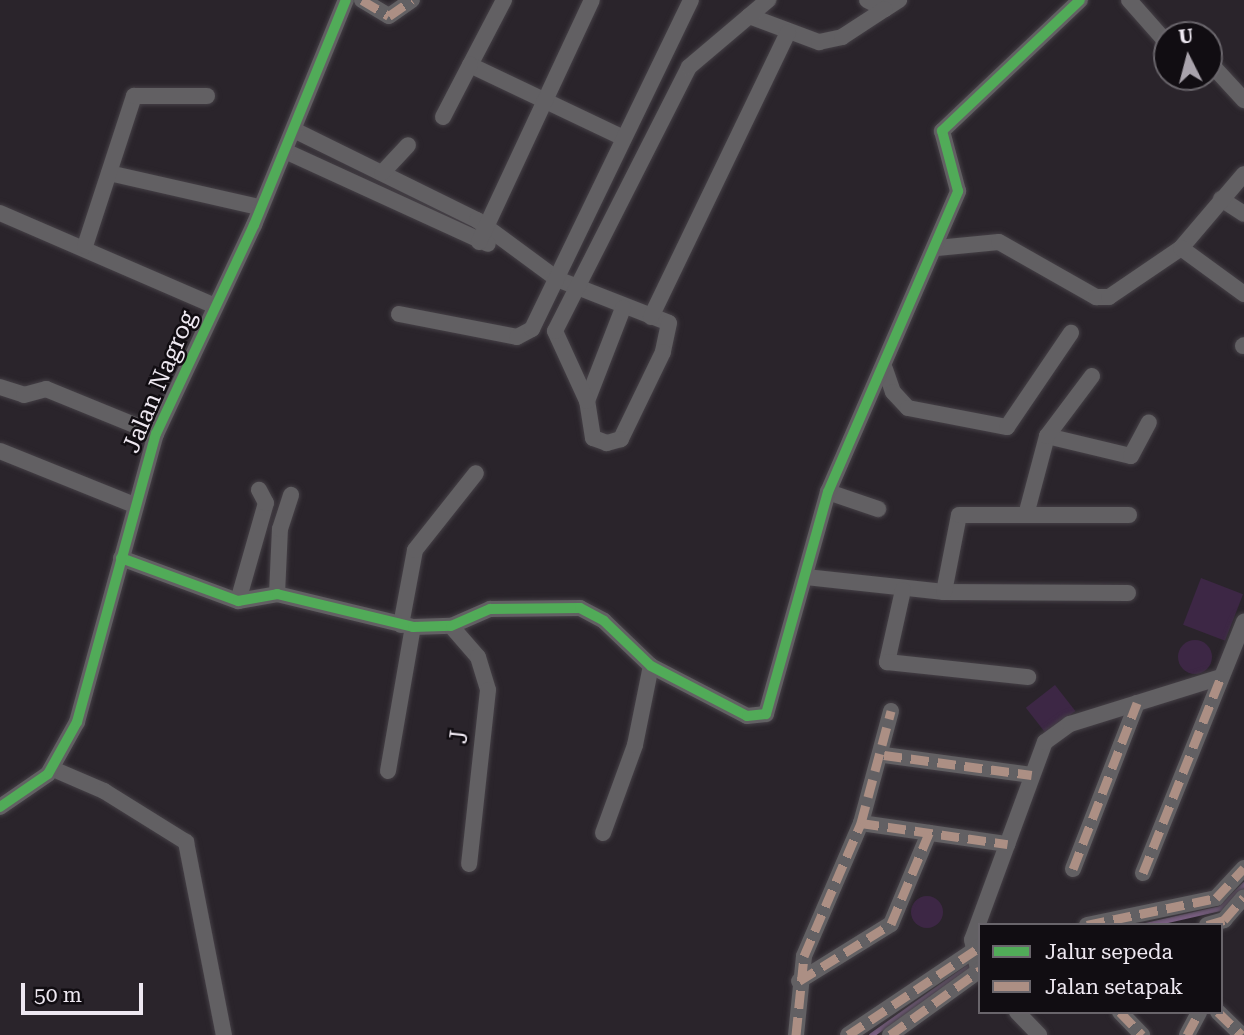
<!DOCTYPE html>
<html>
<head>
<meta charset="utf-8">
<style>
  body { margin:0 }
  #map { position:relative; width:1244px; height:1035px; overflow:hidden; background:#2a242b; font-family:"Roboto Serif",serif }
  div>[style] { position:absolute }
  .green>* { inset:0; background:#3d2745; transform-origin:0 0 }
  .round { border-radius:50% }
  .stream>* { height:5px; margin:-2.5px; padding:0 2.5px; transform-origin:2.5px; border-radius:2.5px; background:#7a5f82 }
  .roads { filter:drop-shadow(0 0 2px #454046) drop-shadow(0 0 2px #454046) }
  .minor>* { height:16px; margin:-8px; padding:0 8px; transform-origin:8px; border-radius:8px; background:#626063 }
  .quiet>* { height:9px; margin-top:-4.5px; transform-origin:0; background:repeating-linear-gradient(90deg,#ac8f84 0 18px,transparent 0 27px) }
  .cycleway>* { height:10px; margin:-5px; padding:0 5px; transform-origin:5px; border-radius:5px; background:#51ab58 }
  span { translate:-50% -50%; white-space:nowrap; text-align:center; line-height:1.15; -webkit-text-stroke:5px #110d12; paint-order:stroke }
  .street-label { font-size:24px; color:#eee8f1 }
  .legend { position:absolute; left:978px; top:923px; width:245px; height:91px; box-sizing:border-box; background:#110d12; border:2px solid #69656b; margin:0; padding:9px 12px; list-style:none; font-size:21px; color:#eee8f1 }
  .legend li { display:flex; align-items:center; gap:14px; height:35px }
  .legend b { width:35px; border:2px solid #69656b }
  .north { position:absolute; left:1153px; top:21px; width:70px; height:70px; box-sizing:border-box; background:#110d12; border:2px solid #69656b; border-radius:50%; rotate:354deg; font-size:19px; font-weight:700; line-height:28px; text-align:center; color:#eee8f1 }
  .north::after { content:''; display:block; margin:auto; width:24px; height:32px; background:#a9a3ac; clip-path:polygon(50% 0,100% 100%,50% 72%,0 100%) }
  .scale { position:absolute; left:21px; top:983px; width:122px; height:32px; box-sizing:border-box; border:4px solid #eee8f1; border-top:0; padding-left:9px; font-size:21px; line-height:24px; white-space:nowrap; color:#eee8f1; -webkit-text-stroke:5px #110d12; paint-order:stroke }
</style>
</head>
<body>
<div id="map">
  <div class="green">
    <div style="left:1201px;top:578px;width:45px;height:50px;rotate:21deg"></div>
    <div class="round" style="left:1178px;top:640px;width:34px;height:34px"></div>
    <div style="left:1055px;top:685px;width:33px;height:37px;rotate:52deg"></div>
    <div class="round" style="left:911px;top:896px;width:32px;height:32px"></div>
  </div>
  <div class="stream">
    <div style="left:1145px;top:925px;width:77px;rotate:-12.8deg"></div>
    <div style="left:1220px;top:908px;width:34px;rotate:-45deg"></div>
    <div style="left:871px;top:1035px;width:126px;rotate:-35.3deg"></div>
  </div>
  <div class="roads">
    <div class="minor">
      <div style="left:362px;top:0;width:31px;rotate:31deg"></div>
      <div style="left:389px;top:16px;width:28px;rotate:-35deg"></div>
      <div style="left:504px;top:0;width:73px;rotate:117.6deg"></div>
      <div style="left:470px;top:65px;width:170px;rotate:25.4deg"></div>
      <div style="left:867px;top:0;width:20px;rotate:27deg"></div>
      <div style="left:885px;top:9px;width:17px;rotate:-33deg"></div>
      <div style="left:1129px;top:0;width:57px;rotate:48.5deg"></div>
      <div style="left:749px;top:16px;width:75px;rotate:20.4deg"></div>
      <div style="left:819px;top:42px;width:24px;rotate:-12deg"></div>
      <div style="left:842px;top:37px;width:51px;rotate:-33.1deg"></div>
      <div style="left:1209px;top:62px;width:52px;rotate:47.4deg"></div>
      <div style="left:443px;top:117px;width:59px;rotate:-62.6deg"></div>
      <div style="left:294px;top:130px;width:204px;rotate:26.2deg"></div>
      <div style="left:477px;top:220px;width:99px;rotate:36.4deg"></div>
      <div style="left:557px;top:279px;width:120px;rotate:21.4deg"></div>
      <div style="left:669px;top:323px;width:30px;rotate:102deg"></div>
      <div style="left:663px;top:352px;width:97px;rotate:115.8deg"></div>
      <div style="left:621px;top:439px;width:15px;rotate:164deg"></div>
      <div style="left:607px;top:443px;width:15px;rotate:-160deg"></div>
      <div style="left:593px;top:438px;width:37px;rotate:-99deg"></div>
      <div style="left:587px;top:401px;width:100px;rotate:-68.8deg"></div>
      <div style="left:285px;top:151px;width:223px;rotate:24.6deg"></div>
      <div style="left:109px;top:173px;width:154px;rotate:12.8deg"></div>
      <div style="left:382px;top:173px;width:38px;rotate:-47deg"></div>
      <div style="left:1221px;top:199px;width:27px;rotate:33deg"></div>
      <div style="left:0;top:213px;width:234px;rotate:23.4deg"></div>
      <div style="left:479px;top:242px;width:267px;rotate:-65deg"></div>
      <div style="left:85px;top:246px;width:158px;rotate:-71.9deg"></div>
      <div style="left:134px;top:96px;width:73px"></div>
      <div style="left:937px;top:248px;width:62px;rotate:-5.5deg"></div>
      <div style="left:999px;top:242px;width:112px;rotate:29.6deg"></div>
      <div style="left:1096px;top:297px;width:13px"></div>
      <div style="left:1109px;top:297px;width:87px;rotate:-34.2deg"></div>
      <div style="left:1181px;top:248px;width:97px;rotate:-49.6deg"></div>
      <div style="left:1181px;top:248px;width:78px;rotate:36.1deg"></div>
      <div style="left:399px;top:314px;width:120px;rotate:11deg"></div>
      <div style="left:517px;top:337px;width:17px;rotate:-28deg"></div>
      <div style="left:532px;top:329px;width:365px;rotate:-64.2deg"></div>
      <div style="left:651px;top:317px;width:316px;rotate:-64.3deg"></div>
      <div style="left:1243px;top:346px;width:1px;rotate:-45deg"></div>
      <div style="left:885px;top:369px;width:24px;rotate:71deg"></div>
      <div style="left:893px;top:392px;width:22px;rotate:47deg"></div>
      <div style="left:908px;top:408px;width:101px;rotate:10.9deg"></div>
      <div style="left:1007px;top:427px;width:114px;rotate:-55.8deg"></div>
      <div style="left:0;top:387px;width:25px;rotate:18deg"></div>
      <div style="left:24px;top:395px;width:23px;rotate:-15deg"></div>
      <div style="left:46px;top:389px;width:119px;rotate:22.2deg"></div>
      <div style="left:587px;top:401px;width:77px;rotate:-114.6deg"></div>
      <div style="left:555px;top:331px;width:296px;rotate:-63.1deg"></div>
      <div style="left:689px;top:67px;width:104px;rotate:-40.3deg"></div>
      <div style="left:1047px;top:436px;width:86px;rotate:13.4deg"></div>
      <div style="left:1131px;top:456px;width:38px;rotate:-62deg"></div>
      <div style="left:0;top:451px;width:144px;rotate:21.9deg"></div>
      <div style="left:828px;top:492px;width:53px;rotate:18.8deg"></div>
      <div style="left:1026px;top:515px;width:82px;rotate:-75.1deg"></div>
      <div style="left:1047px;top:436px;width:75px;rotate:-53.1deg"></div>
      <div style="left:121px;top:558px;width:125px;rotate:20.2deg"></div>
      <div style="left:238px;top:601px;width:40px;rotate:-10deg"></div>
      <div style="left:277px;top:594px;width:140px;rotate:13.6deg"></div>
      <div style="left:413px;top:627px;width:38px;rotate:-2deg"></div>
      <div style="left:451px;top:626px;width:43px;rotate:-23.6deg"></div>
      <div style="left:490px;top:609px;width:90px;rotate:-0.6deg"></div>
      <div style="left:580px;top:608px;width:27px;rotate:28deg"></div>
      <div style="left:604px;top:621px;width:65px;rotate:43.8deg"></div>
      <div style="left:651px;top:666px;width:108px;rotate:27.5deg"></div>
      <div style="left:747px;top:716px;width:19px;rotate:-6deg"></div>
      <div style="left:766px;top:714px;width:230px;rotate:-74.4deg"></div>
      <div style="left:828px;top:492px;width:328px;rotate:-66.6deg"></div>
      <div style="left:958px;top:191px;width:62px;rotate:-104.9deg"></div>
      <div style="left:942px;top:131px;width:190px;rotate:-43.5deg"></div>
      <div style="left:806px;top:577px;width:139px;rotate:6.2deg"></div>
      <div style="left:944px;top:592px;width:184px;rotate:0.3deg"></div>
      <div style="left:903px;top:590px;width:74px;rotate:102.5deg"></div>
      <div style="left:887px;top:662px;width:142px;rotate:6.1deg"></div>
      <div style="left:944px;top:592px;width:78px;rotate:-79deg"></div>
      <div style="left:959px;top:515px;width:170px"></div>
      <div style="left:277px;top:594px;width:65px;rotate:-87.4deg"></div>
      <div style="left:280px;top:529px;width:36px;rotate:-72deg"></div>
      <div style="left:238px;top:601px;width:102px;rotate:-74.1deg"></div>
      <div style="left:266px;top:503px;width:15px;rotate:-118deg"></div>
      <div style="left:401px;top:625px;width:76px;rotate:-79.4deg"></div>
      <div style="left:415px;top:550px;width:98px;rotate:-51.6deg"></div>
      <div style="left:451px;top:626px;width:41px;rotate:48.9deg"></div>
      <div style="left:478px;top:657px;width:34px;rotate:73deg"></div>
      <div style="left:488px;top:690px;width:175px;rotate:96.2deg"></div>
      <div style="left:884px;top:755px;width:149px;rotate:7.7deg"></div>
      <div style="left:53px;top:769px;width:56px;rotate:23.3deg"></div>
      <div style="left:104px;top:791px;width:97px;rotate:31.9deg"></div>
      <div style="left:186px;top:842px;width:197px;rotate:78.9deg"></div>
      <div style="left:388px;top:771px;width:146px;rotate:-80.2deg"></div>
      <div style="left:0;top:807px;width:58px;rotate:-34.5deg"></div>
      <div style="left:48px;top:774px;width:60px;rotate:-60.9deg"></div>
      <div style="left:77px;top:722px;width:299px;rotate:-74.7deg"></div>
      <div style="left:156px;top:434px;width:231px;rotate:-64.9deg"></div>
      <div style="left:254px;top:225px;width:243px;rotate:-67.8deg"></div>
      <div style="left:861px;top:823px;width:148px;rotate:8.2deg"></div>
      <div style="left:603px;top:833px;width:94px;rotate:-70deg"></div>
      <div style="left:635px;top:745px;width:81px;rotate:-78.6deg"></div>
      <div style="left:1073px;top:869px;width:178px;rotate:-68.9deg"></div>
      <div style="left:1143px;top:873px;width:271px;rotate:-68.1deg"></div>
      <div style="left:1087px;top:925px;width:132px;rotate:-11.8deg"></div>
      <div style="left:1216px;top:898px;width:41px;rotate:-47deg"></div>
      <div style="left:1207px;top:925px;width:18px;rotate:-16deg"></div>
      <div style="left:1224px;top:920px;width:30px;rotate:-49deg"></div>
      <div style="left:978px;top:970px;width:31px;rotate:-101deg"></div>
      <div style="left:972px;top:940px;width:211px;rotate:-69.8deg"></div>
      <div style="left:1045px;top:742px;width:31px;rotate:-36deg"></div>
      <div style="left:1070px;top:724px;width:158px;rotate:-17.3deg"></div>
      <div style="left:799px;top:981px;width:108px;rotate:-31.8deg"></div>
      <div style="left:891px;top:924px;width:99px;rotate:-67.3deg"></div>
      <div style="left:1017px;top:1012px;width:32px;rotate:46deg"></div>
      <div style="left:1120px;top:1012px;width:32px;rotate:46deg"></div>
      <div style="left:1218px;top:1012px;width:33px;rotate:44deg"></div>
      <div style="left:796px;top:1035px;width:79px;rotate:-84.2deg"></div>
      <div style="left:804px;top:956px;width:145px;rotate:-66.8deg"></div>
      <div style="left:861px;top:823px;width:116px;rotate:-75deg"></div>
      <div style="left:848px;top:1035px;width:158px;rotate:-33.9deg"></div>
      <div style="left:890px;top:1035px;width:111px;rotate:-35.8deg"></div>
      <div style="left:1187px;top:1035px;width:26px;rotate:-62deg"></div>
    </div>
  </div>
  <div class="quiet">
    <div style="left:362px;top:0;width:31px;rotate:31deg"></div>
    <div style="left:389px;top:16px;width:28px;rotate:-35deg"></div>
    <div style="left:884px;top:755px;width:149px;rotate:7.7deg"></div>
    <div style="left:861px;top:823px;width:148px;rotate:8.2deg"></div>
    <div style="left:1073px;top:869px;width:178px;rotate:-68.9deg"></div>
    <div style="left:1143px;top:873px;width:211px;rotate:-68.3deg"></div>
    <div style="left:1087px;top:925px;width:132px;rotate:-11.8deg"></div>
    <div style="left:1216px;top:898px;width:41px;rotate:-47deg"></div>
    <div style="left:1207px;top:925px;width:18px;rotate:-16deg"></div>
    <div style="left:1224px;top:920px;width:30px;rotate:-49deg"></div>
    <div style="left:799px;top:981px;width:108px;rotate:-31.8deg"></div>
    <div style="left:891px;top:924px;width:99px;rotate:-67.3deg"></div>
    <div style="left:1120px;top:1012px;width:32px;rotate:46deg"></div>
    <div style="left:1218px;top:1012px;width:33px;rotate:44deg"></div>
    <div style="left:796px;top:1035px;width:79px;rotate:-84.2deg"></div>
    <div style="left:804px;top:956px;width:145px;rotate:-66.8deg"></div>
    <div style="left:861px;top:823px;width:116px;rotate:-75deg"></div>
    <div style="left:848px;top:1035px;width:159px;rotate:-33.7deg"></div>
    <div style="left:890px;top:1035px;width:111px;rotate:-35.8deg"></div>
    <div style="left:1187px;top:1035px;width:26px;rotate:-62deg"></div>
  </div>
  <div class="cycleway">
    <div style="left:121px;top:558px;width:125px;rotate:20.2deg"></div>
    <div style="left:238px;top:601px;width:40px;rotate:-10deg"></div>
    <div style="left:277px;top:594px;width:140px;rotate:13.6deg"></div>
    <div style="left:413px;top:627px;width:38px;rotate:-2deg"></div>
    <div style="left:451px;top:626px;width:43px;rotate:-23.6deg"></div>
    <div style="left:490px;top:609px;width:90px;rotate:-0.6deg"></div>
    <div style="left:580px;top:608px;width:27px;rotate:28deg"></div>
    <div style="left:604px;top:621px;width:65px;rotate:43.8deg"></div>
    <div style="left:651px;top:666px;width:108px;rotate:27.5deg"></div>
    <div style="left:747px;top:716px;width:19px;rotate:-6deg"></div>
    <div style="left:766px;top:714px;width:230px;rotate:-74.4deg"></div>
    <div style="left:828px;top:492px;width:328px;rotate:-66.6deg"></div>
    <div style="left:958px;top:191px;width:62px;rotate:-104.9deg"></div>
    <div style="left:942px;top:131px;width:190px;rotate:-43.5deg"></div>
    <div style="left:0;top:807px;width:58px;rotate:-34.5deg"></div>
    <div style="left:48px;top:774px;width:60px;rotate:-60.9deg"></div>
    <div style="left:77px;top:722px;width:299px;rotate:-74.7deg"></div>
    <div style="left:156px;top:434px;width:231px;rotate:-64.9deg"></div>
    <div style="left:254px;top:225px;width:243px;rotate:-67.8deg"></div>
  </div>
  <div class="street-label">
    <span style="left:160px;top:382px;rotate:-67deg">Jalan Nagrog</span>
    <span style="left:460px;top:737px;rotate:-84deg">J</span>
  </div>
  <ul class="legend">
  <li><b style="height:9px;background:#51ab58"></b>Jalur sepeda</li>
  <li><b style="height:9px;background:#ac8f84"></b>Jalan setapak</li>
  </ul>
  <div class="north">U</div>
  <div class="scale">50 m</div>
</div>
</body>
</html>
